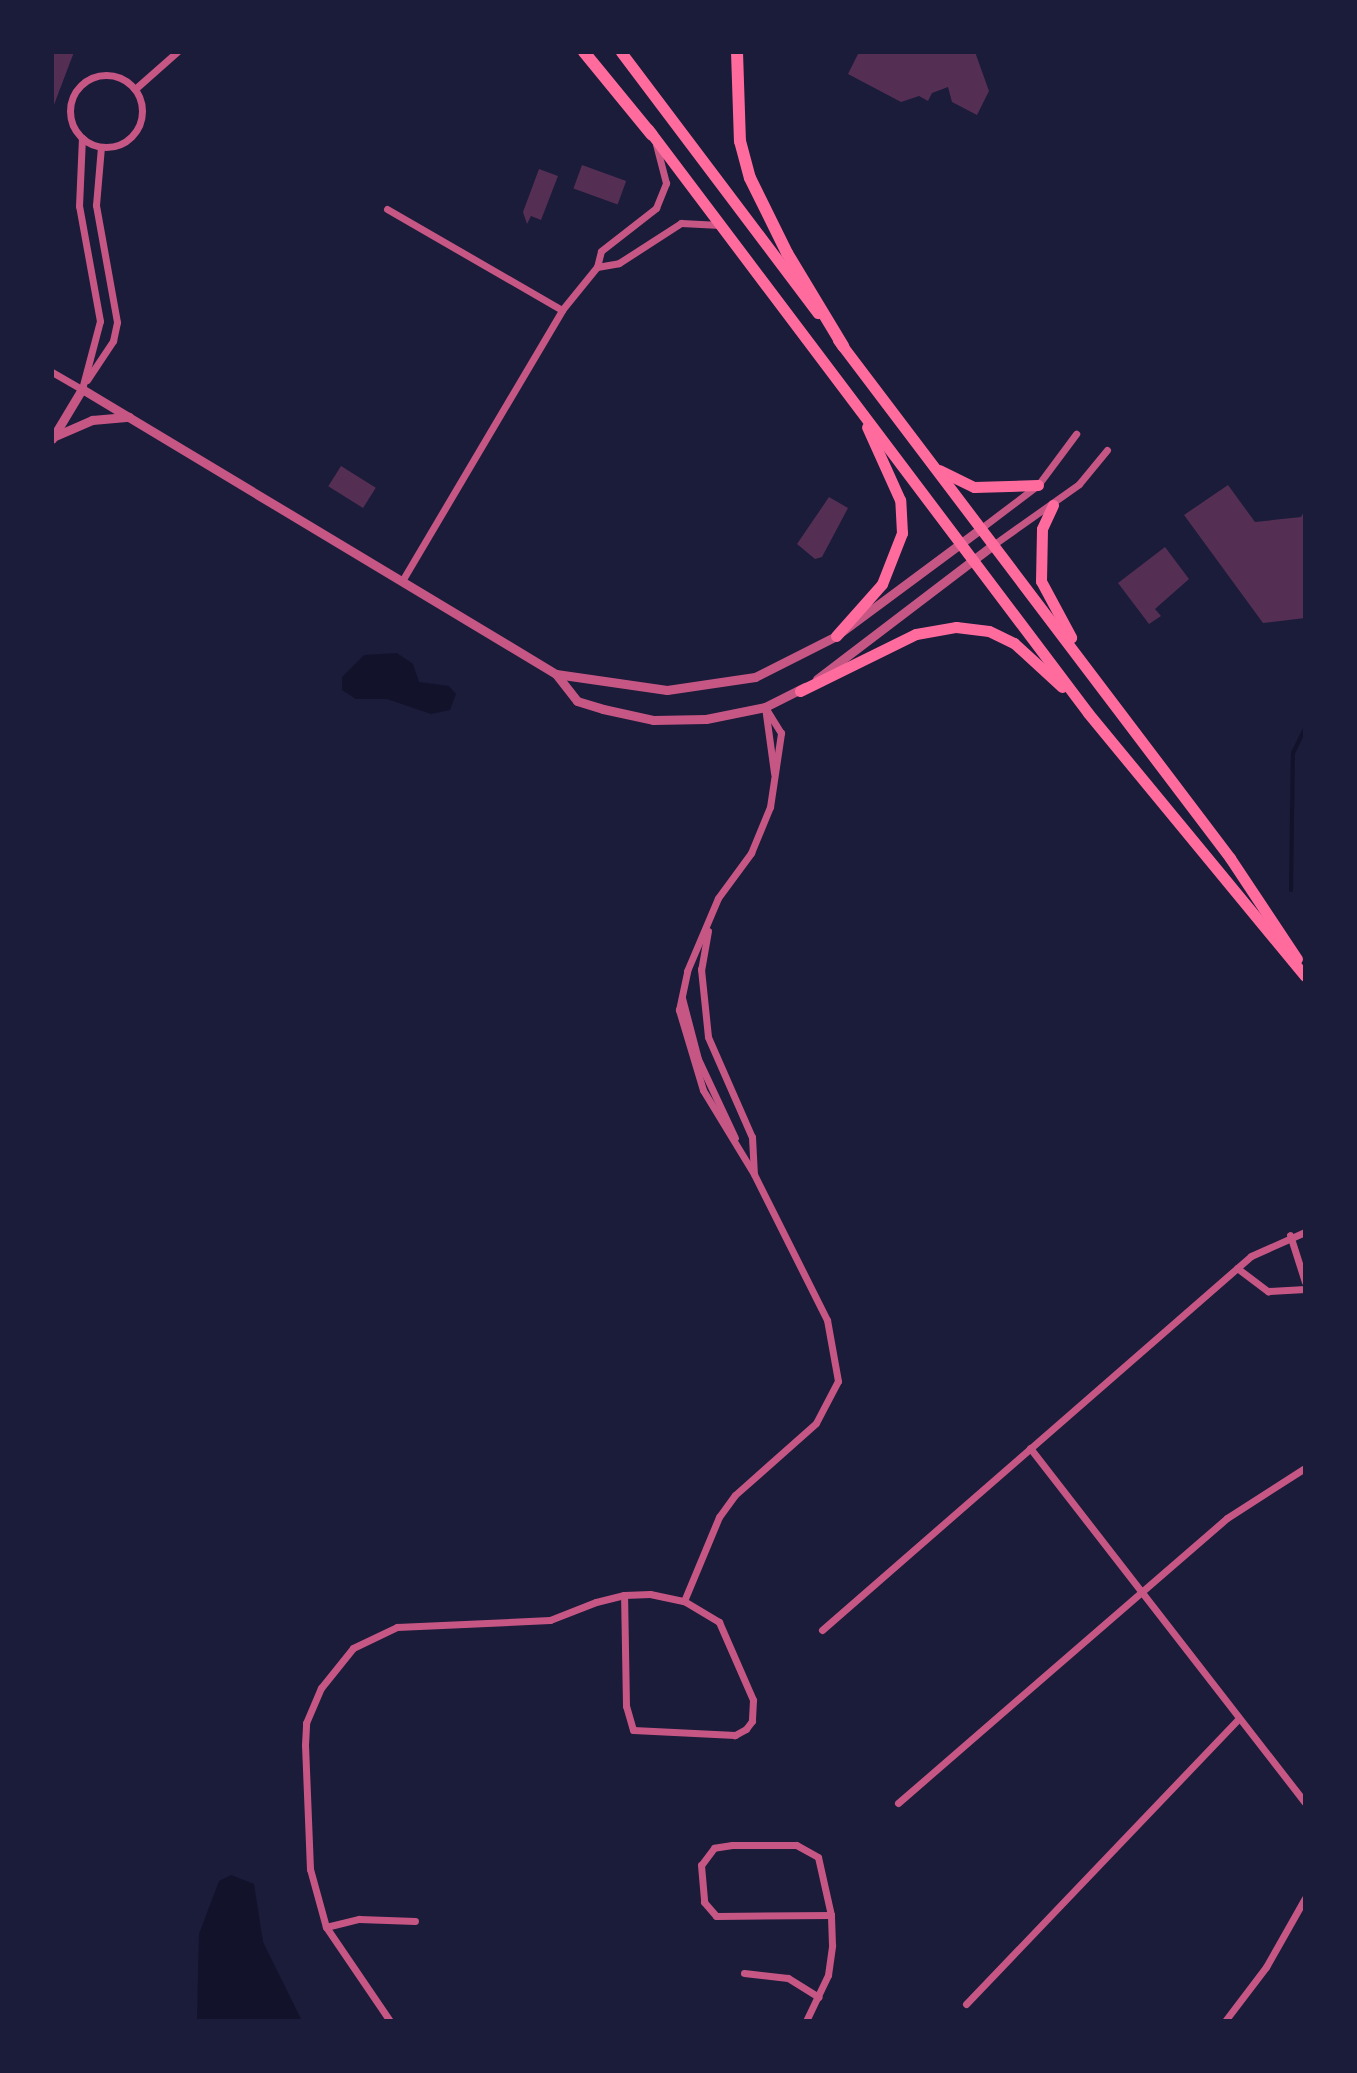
<!DOCTYPE html>
<html>
<head>
<meta charset="utf-8">
<style>
  body { margin:0 }
  #map { position:relative; width:1357px; height:2073px; overflow:hidden; background:#1b1b3a; font-family:"Exo 2",sans-serif }
  div>[style] { position:absolute }
  .water>* { inset:0; background:#12122b }
  .stream>* { height:4px; margin:-2px; padding:0 2px; transform-origin:2px; border-radius:2px; background:#12122b }
  .building>* { inset:0; background:#542f53; transform-origin:0 0 }
  .minor>* { height:7px; margin:-3.5px; padding:0 3.5px; transform-origin:3.5px; border-radius:3.5px; background:#c65784 }
  .minor>.ring { margin:-3.5px; padding:0; box-sizing:content-box; background:none; border:7px solid #c65784; border-radius:50% }
  .tertiary>* { height:9px; margin:-4.5px; padding:0 4.5px; transform-origin:4.5px; border-radius:4.5px; background:#c65784 }
  .primary>* { height:11px; margin:-5.5px; padding:0 5.5px; transform-origin:5.5px; border-radius:5.5px; background:#ff6b9d }
  .motorway>* { height:12px; margin:-6px; padding:0 6px; transform-origin:6px; border-radius:6px; background:#ff6b9d }
  span { translate:-50% -50%; white-space:nowrap; text-align:center; line-height:1.15; -webkit-text-stroke:8px #1b1b3a; paint-order:stroke }
  .frame { position:absolute; inset:0; border:54px solid #1b1b3a; pointer-events:none }
</style>
</head>
<body>
<div id="map">
  <div class="water">
    <div style="clip-path:polygon(397px 653px,413px 664px,419px 682px,449px 686px,456px 694px,450px 710px,431px 714px,387px 699px,356px 699px,342px 690px,342px 677px,364px 655px)"></div>
    <div style="clip-path:polygon(231px 1875px,254px 1884px,263px 1942px,302px 2021px,197px 2021px,199px 1934px,219px 1881px)"></div>
  </div>
  <div class="stream">
    <div style="left:1291px;top:890px;width:137px;rotate:-89.2deg"></div>
    <div style="left:1293px;top:753px;width:28px;rotate:-64deg"></div>
  </div>
  <div class="building">
    <div style="clip-path:polygon(52px 52px,74px 52px,52px 110px)"></div>
    <div style="clip-path:polygon(859px 52px,975px 52px,989px 91px,977px 115px,952px 102px,948px 87px,932px 93px,928px 101px,919px 96px,901px 102px,848px 74px)"></div>
    <div style="left:582px;top:165px;width:47px;height:25px;rotate:20deg"></div>
    <div style="clip-path:polygon(539px 169px,558px 176px,541px 220px,531px 216px,527px 224px,523px 212px)"></div>
    <div style="left:341px;top:466px;width:41px;height:24px;rotate:32deg"></div>
    <div style="clip-path:polygon(1228px 485px,1255px 522px,1301px 517px,1305px 510px,1305px 618px,1263px 623px,1184px 515px)"></div>
    <div style="clip-path:polygon(829px 497px,848px 508px,822px 557px,815px 559px,797px 544px)"></div>
    <div style="clip-path:polygon(1165px 547px,1189px 579px,1155px 609px,1161px 616px,1149px 624px,1118px 583px)"></div>
  </div>
  <div class="minor">
    <div class="ring" style="left:70px;top:75px;width:65px;height:65px"></div>
    <div style="left:135px;top:89px;width:56px;rotate:-41.4deg"></div>
    <div style="left:387px;top:209px;width:202px;rotate:30deg"></div>
    <div style="left:597px;top:267px;width:22px;rotate:-10deg"></div>
    <div style="left:619px;top:263px;width:74px;rotate:-32.8deg"></div>
    <div style="left:681px;top:223px;width:39px;rotate:3deg"></div>
    <div style="left:52px;top:372px;width:34px;rotate:30deg"></div>
    <div style="left:87px;top:380px;width:47px;rotate:-56.3deg"></div>
    <div style="left:113px;top:341px;width:19px;rotate:-78deg"></div>
    <div style="left:117px;top:322px;width:119px;rotate:-100.2deg"></div>
    <div style="left:96px;top:205px;width:58px;rotate:-85.1deg"></div>
    <div style="left:82px;top:389px;width:70px;rotate:-75.2deg"></div>
    <div style="left:100px;top:321px;width:117px;rotate:-100.3deg"></div>
    <div style="left:79px;top:206px;width:68px;rotate:-87.5deg"></div>
    <div style="left:980px;top:529px;width:73px;rotate:-37.2deg"></div>
    <div style="left:1038px;top:485px;width:64px;rotate:-53.3deg"></div>
    <div style="left:993px;top:545px;width:105px;rotate:-35.3deg"></div>
    <div style="left:1079px;top:484px;width:44px;rotate:-50.5deg"></div>
    <div style="left:402px;top:581px;width:315px;rotate:-59.4deg"></div>
    <div style="left:562px;top:310px;width:55px;rotate:-50.9deg"></div>
    <div style="left:597px;top:267px;width:16px;rotate:-76deg"></div>
    <div style="left:601px;top:251px;width:70px;rotate:-38deg"></div>
    <div style="left:656px;top:208px;width:27px;rotate:-68deg"></div>
    <div style="left:666px;top:183px;width:40px;rotate:-104.4deg"></div>
    <div style="left:765px;top:707px;width:67px;rotate:82.2deg"></div>
    <div style="left:708px;top:931px;width:39px;rotate:100deg"></div>
    <div style="left:701px;top:969px;width:68px;rotate:84.1deg"></div>
    <div style="left:708px;top:1037px;width:109px;rotate:66.3deg"></div>
    <div style="left:752px;top:1137px;width:35px;rotate:87deg"></div>
    <div style="left:682px;top:998px;width:63px;rotate:75.3deg"></div>
    <div style="left:698px;top:1059px;width:87px;rotate:64.9deg"></div>
    <div style="left:1290px;top:1235px;width:49px;rotate:72.3deg"></div>
    <div style="left:1237px;top:1268px;width:39px;rotate:37deg"></div>
    <div style="left:1268px;top:1291px;width:37px;rotate:-3deg"></div>
    <div style="left:1030px;top:1448px;width:448px;rotate:52.2deg"></div>
    <div style="left:684px;top:1601px;width:91px;rotate:-67.4deg"></div>
    <div style="left:719px;top:1517px;width:27px;rotate:-54deg"></div>
    <div style="left:735px;top:1495px;width:108px;rotate:-41.6deg"></div>
    <div style="left:816px;top:1423px;width:47px;rotate:-62.4deg"></div>
    <div style="left:838px;top:1381px;width:62px;rotate:-100.2deg"></div>
    <div style="left:827px;top:1320px;width:163px;rotate:-116.6deg"></div>
    <div style="left:754px;top:1174px;width:98px;rotate:-121.3deg"></div>
    <div style="left:703px;top:1090px;width:84px;rotate:-106.7deg"></div>
    <div style="left:679px;top:1010px;width:40px;rotate:-78deg"></div>
    <div style="left:687px;top:971px;width:79px;rotate:-67deg"></div>
    <div style="left:718px;top:898px;width:56px;rotate:-53.7deg"></div>
    <div style="left:751px;top:853px;width:50px;rotate:-67.6deg"></div>
    <div style="left:770px;top:807px;width:75px;rotate:-81.5deg"></div>
    <div style="left:781px;top:733px;width:31px;rotate:-122deg"></div>
    <div style="left:822px;top:1630px;width:569px;rotate:-41.08deg"></div>
    <div style="left:1251px;top:1256px;width:59px;rotate:-24deg"></div>
    <div style="left:898px;top:1803px;width:435px;rotate:-40.9deg"></div>
    <div style="left:1227px;top:1518px;width:93px;rotate:-32.7deg"></div>
    <div style="left:326px;top:1927px;width:34px;rotate:-14deg"></div>
    <div style="left:359px;top:1919px;width:56px;rotate:2deg"></div>
    <div style="left:744px;top:1973px;width:44px;rotate:6.5deg"></div>
    <div style="left:788px;top:1978px;width:36px;rotate:32deg"></div>
    <div style="left:966px;top:2004px;width:394px;rotate:-46.3deg"></div>
    <div style="left:390px;top:2021px;width:114px;rotate:-124.2deg"></div>
    <div style="left:326px;top:1927px;width:60px;rotate:-105.4deg"></div>
    <div style="left:310px;top:1869px;width:124px;rotate:-92.3deg"></div>
    <div style="left:305px;top:1745px;width:22px;rotate:-87deg"></div>
    <div style="left:306px;top:1723px;width:38px;rotate:-67deg"></div>
    <div style="left:321px;top:1688px;width:51px;rotate:-51.3deg"></div>
    <div style="left:353px;top:1648px;width:49px;rotate:-25.5deg"></div>
    <div style="left:397px;top:1627px;width:153px;rotate:-2.6deg"></div>
    <div style="left:550px;top:1620px;width:49px;rotate:-21.4deg"></div>
    <div style="left:596px;top:1602px;width:29px;rotate:-14deg"></div>
    <div style="left:624px;top:1595px;width:26px;rotate:-2deg"></div>
    <div style="left:650px;top:1594px;width:35px;rotate:12deg"></div>
    <div style="left:684px;top:1601px;width:41px;rotate:31deg"></div>
    <div style="left:719px;top:1622px;width:85px;rotate:66.4deg"></div>
    <div style="left:753px;top:1700px;width:21px;rotate:93deg"></div>
    <div style="left:752px;top:1721px;width:10px;rotate:127deg"></div>
    <div style="left:746px;top:1729px;width:13px;rotate:151deg"></div>
    <div style="left:735px;top:1735px;width:102px;rotate:-177.2deg"></div>
    <div style="left:633px;top:1730px;width:25px;rotate:-106deg"></div>
    <div style="left:626px;top:1706px;width:111px;rotate:-91deg"></div>
    <div style="left:806px;top:2021px;width:51px;rotate:-64.4deg"></div>
    <div style="left:828px;top:1975px;width:30px;rotate:-82deg"></div>
    <div style="left:832px;top:1945px;width:30px;rotate:-92deg"></div>
    <div style="left:831px;top:1915px;width:59px;rotate:-102.6deg"></div>
    <div style="left:818px;top:1857px;width:25px;rotate:-151deg"></div>
    <div style="left:796px;top:1845px;width:64px;rotate:180deg"></div>
    <div style="left:732px;top:1845px;width:18px;rotate:171deg"></div>
    <div style="left:714px;top:1848px;width:21px;rotate:127deg"></div>
    <div style="left:701px;top:1865px;width:37px;rotate:85deg"></div>
    <div style="left:704px;top:1902px;width:18px;rotate:49deg"></div>
    <div style="left:716px;top:1916px;width:115px;rotate:-0.5deg"></div>
    <div style="left:1225px;top:2021px;width:68px;rotate:-52.8deg"></div>
    <div style="left:1266px;top:1967px;width:79px;rotate:-60.5deg"></div>
  </div>
  <div class="tertiary">
    <div style="left:53px;top:437px;width:43px;rotate:-23.6deg"></div>
    <div style="left:92px;top:420px;width:37px;rotate:-5deg"></div>
    <div style="left:52px;top:439px;width:58px;rotate:-59deg"></div>
    <div style="left:82px;top:389px;width:553px;rotate:31.02deg"></div>
    <div style="left:556px;top:674px;width:34px;rotate:52deg"></div>
    <div style="left:577px;top:701px;width:27px;rotate:17deg"></div>
    <div style="left:603px;top:709px;width:51px;rotate:12.4deg"></div>
    <div style="left:653px;top:720px;width:53px;rotate:-1.1deg"></div>
    <div style="left:706px;top:719px;width:60px;rotate:-11.5deg"></div>
    <div style="left:765px;top:707px;width:45px;rotate:-26.6deg"></div>
    <div style="left:556px;top:674px;width:112px;rotate:8.2deg"></div>
    <div style="left:667px;top:690px;width:89px;rotate:-8.4deg"></div>
    <div style="left:755px;top:677px;width:91px;rotate:-26.8deg"></div>
    <div style="left:836px;top:636px;width:179px;rotate:-36.6deg"></div>
    <div style="left:817px;top:679px;width:221px;rotate:-37.3deg"></div>
  </div>
  <div class="primary">
    <div style="left:621px;top:52px;width:327px;rotate:53deg"></div>
    <div style="left:648px;top:129px;width:731px;rotate:53deg"></div>
    <div style="left:1088px;top:713px;width:341px;rotate:50.5deg"></div>
    <div style="left:838px;top:340px;width:650px;rotate:52.88deg"></div>
    <div style="left:1230px;top:858px;width:121px;rotate:56.4deg"></div>
    <div style="left:939px;top:470px;width:39px;rotate:26deg"></div>
    <div style="left:974px;top:487px;width:64px;rotate:-1.8deg"></div>
    <div style="left:1053px;top:505px;width:26px;rotate:115deg"></div>
    <div style="left:1042px;top:529px;width:52px;rotate:91.1deg"></div>
    <div style="left:1041px;top:581px;width:64px;rotate:61.8deg"></div>
    <div style="left:836px;top:636px;width:69px;rotate:-48.5deg"></div>
    <div style="left:882px;top:584px;width:55px;rotate:-68.6deg"></div>
    <div style="left:902px;top:533px;width:33px;rotate:-93deg"></div>
    <div style="left:900px;top:500px;width:80px;rotate:-114.3deg"></div>
    <div style="left:800px;top:691px;width:129px;rotate:-26.2deg"></div>
    <div style="left:916px;top:634px;width:41px;rotate:-9.9deg"></div>
    <div style="left:956px;top:627px;width:33px;rotate:7deg"></div>
    <div style="left:989px;top:631px;width:28px;rotate:26deg"></div>
    <div style="left:1014px;top:643px;width:65px;rotate:42.5deg"></div>
  </div>
  <div class="motorway">
    <div style="left:584px;top:52px;width:107px;rotate:50.7deg"></div>
    <div style="left:737px;top:52px;width:89px;rotate:88.1deg"></div>
    <div style="left:740px;top:141px;width:38px;rotate:75deg"></div>
    <div style="left:750px;top:178px;width:84px;rotate:63.7deg"></div>
    <div style="left:787px;top:253px;width:109px;rotate:58.9deg"></div>
  </div>
  <div class="frame"></div>
</div>
</body>
</html>
